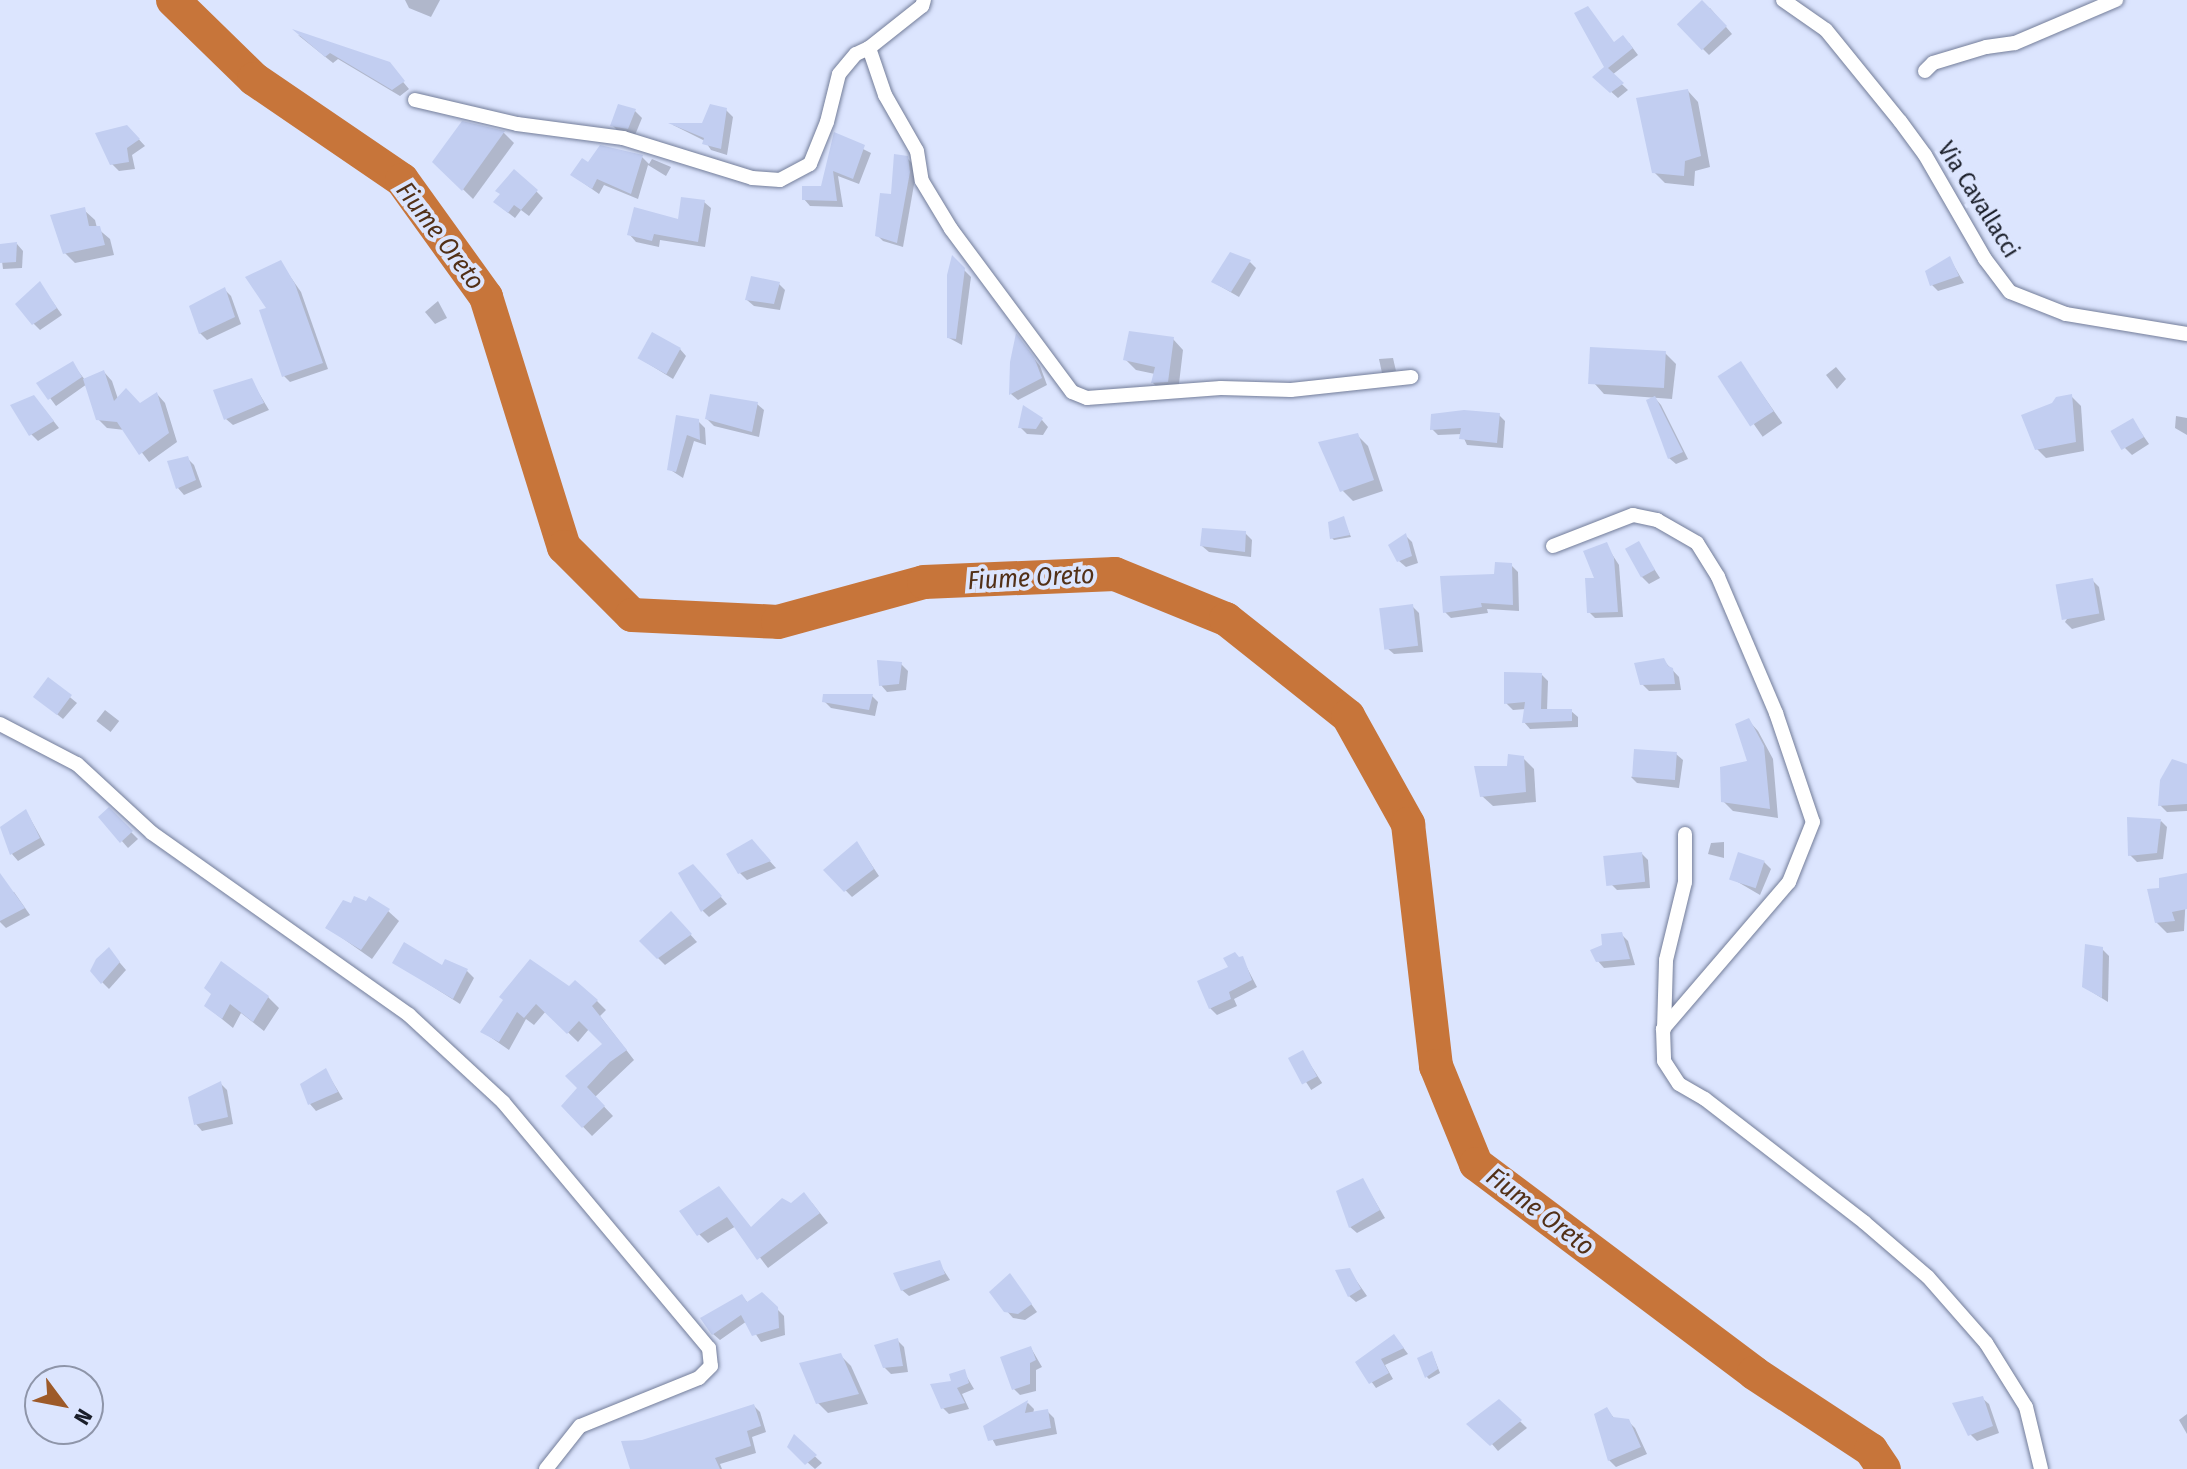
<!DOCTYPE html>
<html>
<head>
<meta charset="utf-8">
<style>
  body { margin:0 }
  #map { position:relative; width:2187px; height:1469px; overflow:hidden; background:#dce5fe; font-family:"Fira Sans Condensed",sans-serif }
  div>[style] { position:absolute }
  .shadow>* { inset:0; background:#0003; transform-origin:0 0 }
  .river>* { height:34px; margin:-17px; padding:0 17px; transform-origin:17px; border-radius:17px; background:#c7753a }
  .building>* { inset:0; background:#c2cef1; transform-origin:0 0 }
  .roads { filter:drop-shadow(0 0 2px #737d99) drop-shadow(0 0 2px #737d99) }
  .minor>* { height:14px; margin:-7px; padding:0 7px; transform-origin:7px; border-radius:7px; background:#fff }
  span { translate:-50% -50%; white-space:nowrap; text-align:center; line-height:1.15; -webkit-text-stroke:8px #dce5fe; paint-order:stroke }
  .street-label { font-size:24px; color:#1a1e29 }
  .water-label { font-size:26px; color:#523017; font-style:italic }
  .north { position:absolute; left:24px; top:1365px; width:80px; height:80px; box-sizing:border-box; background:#dce5fe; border:2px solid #8e95a9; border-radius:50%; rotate:122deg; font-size:22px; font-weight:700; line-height:32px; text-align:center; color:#1a1e29 }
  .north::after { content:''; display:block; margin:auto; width:28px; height:36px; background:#9d5a29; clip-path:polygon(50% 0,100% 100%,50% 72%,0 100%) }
</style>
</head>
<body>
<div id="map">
  <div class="shadow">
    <div style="clip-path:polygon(405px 0,440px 0,431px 17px,409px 8px)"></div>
    <div style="clip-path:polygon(1710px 8px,1732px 34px,1709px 55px,1680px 26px)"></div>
    <div style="clip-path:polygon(298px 35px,388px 64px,409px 89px,400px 96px,338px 59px,333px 63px)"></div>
    <div style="clip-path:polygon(1629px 43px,1638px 55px,1612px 75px,1628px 90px,1618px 98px,1595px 77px,1607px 67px,1615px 44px)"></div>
    <div style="clip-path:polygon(1688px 91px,1698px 102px,1710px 167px,1695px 171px,1694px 186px,1665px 183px,1654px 172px)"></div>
    <div style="clip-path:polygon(726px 110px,733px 117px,727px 155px,711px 150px,705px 141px,673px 125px,704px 125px)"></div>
    <div style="clip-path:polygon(635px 111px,642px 118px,635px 135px,619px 132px,613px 126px)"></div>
    <div style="clip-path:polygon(463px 124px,504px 133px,514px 143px,473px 199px,435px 162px)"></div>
    <div style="clip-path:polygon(134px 134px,145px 146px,132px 155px,135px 169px,119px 171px,112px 164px)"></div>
    <div style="clip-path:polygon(835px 135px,871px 153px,859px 184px,838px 176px,843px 207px,810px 206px,804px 199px,823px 188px)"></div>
    <div style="clip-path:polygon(642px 157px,649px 164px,652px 159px,671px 167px,666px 176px,648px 165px,638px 199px,604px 185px,599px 194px,572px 175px,589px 164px)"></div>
    <div style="clip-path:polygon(907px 158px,913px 164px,915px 179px,903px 247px,883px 241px,877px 235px)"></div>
    <div style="clip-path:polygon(536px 191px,543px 198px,529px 216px,521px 210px,515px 218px,502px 208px)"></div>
    <div style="clip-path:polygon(704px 202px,711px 208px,705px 247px,660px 240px,659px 247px,636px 242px,630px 235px,679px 221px)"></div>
    <div style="clip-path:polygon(84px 210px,95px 220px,97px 228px,110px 239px,114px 255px,75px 263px,65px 253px)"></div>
    <div style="clip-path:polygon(17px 244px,23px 251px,22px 268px,3px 269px,0 246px)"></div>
    <div style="clip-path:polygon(953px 259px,971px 277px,962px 345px,949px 338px)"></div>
    <div style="clip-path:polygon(1950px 259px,1964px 283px,1938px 291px,1932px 285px)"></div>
    <div style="clip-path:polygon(280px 262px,301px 292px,328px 369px,290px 382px,284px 376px,270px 309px)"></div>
    <div style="clip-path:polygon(1250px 262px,1256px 268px,1239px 297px,1213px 282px)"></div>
    <div style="clip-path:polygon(40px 284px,62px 315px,40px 330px,33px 323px)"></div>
    <div style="clip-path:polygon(779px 284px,785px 290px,780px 310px,754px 306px,747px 300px)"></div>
    <div style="clip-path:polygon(225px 290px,231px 296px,241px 324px,207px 340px,200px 333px)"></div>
    <div style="clip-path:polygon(438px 301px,447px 318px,435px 324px,425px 312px)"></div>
    <div style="clip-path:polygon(1173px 339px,1183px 350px,1178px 392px,1163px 393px,1153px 383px,1155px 374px,1136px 370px,1125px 359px)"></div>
    <div style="clip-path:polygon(1022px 343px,1040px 366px,1047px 385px,1018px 400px,1011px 394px,1012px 363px)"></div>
    <div style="clip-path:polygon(680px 349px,686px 356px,673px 379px,639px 358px)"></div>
    <div style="clip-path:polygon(1665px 353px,1676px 364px,1672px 399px,1604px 394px,1594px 383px)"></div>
    <div style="clip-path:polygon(1393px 358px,1396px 371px,1382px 373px,1379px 359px)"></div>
    <div style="clip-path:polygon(72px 363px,85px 380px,104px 372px,112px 381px,118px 399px,140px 406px,157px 394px,165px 403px,177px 442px,149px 462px,125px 430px,107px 428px,98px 419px,87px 384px,56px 406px,39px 383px)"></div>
    <div style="left:1741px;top:364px;width:72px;height:24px;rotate:55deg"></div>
    <div style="clip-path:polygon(1836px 367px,1846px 379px,1837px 389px,1826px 375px)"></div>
    <div style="clip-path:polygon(251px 380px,269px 410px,233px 425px,226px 419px)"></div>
    <div style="clip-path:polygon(2071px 396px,2081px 406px,2084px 451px,2046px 458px,2037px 449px)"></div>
    <div style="clip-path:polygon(1655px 398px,1661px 405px,1688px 459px,1676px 464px,1669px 458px)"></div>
    <div style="clip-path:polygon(40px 404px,59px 428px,38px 441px,31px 434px)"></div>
    <div style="clip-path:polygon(757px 404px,764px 410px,759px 437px,714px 426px,707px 419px)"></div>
    <div style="clip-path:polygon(1499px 415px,1505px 421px,1503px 448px,1467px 445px,1462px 434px,1438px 435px,1432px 429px)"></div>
    <div style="clip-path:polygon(2176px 416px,2187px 418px,2187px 435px,2175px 428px)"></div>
    <div style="clip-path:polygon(678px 418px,698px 421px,705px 428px,706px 445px,694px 441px,683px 478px,669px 469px)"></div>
    <div style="clip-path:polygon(1042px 420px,1048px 427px,1043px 435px,1027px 434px,1020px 427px)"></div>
    <div style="clip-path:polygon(2133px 421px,2149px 444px,2132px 455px,2125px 448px)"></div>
    <div style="clip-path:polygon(1357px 435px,1368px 446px,1383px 491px,1353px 501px,1342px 490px)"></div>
    <div style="clip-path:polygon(187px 458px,194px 465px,202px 487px,184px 495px,178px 488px,170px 463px)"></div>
    <div style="clip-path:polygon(1343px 518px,1351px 537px,1334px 540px,1332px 538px)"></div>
    <div style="clip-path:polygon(1245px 533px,1252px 540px,1251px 557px,1209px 552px,1202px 546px)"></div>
    <div style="clip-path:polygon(1406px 536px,1412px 542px,1418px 563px,1406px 567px,1399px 561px)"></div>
    <div style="clip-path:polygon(1638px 544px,1660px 578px,1649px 584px,1642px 577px)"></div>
    <div style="clip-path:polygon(1606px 545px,1619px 565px,1623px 617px,1595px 618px,1589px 612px)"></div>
    <div style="clip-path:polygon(1511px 565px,1518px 572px,1519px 611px,1487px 609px,1488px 613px,1451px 618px,1445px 612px)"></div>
    <div style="clip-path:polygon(2092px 580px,2099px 587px,2105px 620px,2072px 629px,2065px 622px)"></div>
    <div style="clip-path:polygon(1412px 606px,1419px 613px,1423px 652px,1394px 654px,1387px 648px)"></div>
    <div style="clip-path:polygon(1663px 660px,1679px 677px,1681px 690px,1649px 691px,1642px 684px)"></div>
    <div style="clip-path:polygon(901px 664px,908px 671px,906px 690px,887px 692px,881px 685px)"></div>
    <div style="clip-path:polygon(1542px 675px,1548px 681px,1547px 711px,1571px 711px,1578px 717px,1578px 727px,1530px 729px,1524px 722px,1526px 709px,1513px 710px,1506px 703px)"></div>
    <div style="clip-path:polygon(48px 679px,77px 703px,63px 719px,43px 703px)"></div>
    <div style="clip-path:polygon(872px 696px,878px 702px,875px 716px,831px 708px,824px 701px)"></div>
    <div style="left:105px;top:710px;width:18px;height:14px;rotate:38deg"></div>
    <div style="clip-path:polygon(1749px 721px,1758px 731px,1773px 759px,1778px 818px,1733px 811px,1723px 801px,1749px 762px)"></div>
    <div style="clip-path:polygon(1676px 754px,1683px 760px,1679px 788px,1637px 783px,1631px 777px)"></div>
    <div style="clip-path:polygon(1523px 758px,1534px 769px,1536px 802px,1493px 806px,1482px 796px)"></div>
    <div style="clip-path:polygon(2187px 766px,2187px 811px,2167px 812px,2160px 805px)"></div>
    <div style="clip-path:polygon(109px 810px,138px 839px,128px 848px,101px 817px)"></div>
    <div style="clip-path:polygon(26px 811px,45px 845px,18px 861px,12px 854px)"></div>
    <div style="clip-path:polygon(2161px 821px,2167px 827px,2163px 859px,2137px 862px,2130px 855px)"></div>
    <div style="clip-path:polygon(1724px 842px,1724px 858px,1708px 854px,1711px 843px)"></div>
    <div style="clip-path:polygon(857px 843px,879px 876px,852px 897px,826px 870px)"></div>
    <div style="clip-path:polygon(758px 848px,776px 868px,747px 880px,740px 873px)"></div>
    <div style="clip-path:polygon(1642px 854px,1648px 860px,1650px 888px,1617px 890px,1610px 883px)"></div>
    <div style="clip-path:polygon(1764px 862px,1771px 869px,1760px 895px,1731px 878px)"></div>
    <div style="clip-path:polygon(700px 873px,727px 904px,709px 917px,703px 911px)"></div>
    <div style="clip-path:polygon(2187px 875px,2184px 931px,2167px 933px,2156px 922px,2161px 889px)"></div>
    <div style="clip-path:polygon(0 890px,14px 892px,30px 915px,6px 928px,0 922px)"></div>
    <div style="clip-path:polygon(388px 911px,399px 921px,372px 959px,328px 928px)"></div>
    <div style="clip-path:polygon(671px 913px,697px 942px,665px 965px,641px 941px)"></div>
    <div style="clip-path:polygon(1621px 934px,1628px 941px,1635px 965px,1604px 968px,1597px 960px)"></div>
    <div style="clip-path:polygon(2102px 949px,2109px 956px,2108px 1002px,2084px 987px)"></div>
    <div style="clip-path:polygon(109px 950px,126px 970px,109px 989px,102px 982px)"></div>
    <div style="clip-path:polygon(1242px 958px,1257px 987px,1234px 999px,1237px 1006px,1217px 1015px,1210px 1008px,1230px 968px)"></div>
    <div style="clip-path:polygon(394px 962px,467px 971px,474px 978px,460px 1004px)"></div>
    <div style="clip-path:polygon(569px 989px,597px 1001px,606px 1010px,600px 1016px,634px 1060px,595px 1097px,613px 1116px,592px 1136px,563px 1106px,579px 1088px,605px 1044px,589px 1029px,578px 1042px,546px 1011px,534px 1025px,526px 1019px,509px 1050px,483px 1032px,505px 1000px)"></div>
    <div style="clip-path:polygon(268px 997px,279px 1008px,264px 1031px,241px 1013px,233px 1028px,206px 1006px)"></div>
    <div style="left:1302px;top:1052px;width:37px;height:13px;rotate:57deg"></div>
    <div style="clip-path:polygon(326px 1071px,343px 1099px,316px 1111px,310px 1104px)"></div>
    <div style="clip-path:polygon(221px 1084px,227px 1090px,233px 1124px,202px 1131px,196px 1124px)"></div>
    <div style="clip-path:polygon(1363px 1181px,1385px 1218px,1357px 1233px,1350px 1227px)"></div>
    <div style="clip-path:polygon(718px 1188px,752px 1229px,792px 1205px,812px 1203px,828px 1223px,768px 1268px,736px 1226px,708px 1243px,699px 1234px)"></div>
    <div style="clip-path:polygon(939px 1263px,950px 1280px,909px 1296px,902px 1290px)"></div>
    <div style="clip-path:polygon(1349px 1270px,1367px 1296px,1356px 1302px,1349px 1296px)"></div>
    <div style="clip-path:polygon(1016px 1283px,1037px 1312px,1025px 1320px,1013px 1318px,1006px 1310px)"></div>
    <div style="clip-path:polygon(762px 1294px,784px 1316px,785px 1335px,761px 1342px,747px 1321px,720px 1340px,713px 1334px,742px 1296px,748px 1303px)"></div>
    <div style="clip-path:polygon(897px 1340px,904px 1347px,908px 1372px,891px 1374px,884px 1367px)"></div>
    <div style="clip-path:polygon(1399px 1342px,1408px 1354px,1385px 1365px,1393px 1379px,1376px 1388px,1358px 1363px)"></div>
    <div style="clip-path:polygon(1031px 1348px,1042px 1367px,1036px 1370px,1036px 1391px,1020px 1395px,1013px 1388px)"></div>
    <div style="clip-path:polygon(1432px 1353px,1440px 1373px,1429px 1379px,1427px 1377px)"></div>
    <div style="clip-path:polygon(840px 1355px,851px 1366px,868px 1404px,828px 1413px,818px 1403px)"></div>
    <div style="clip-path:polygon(964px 1372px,974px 1389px,962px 1394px,969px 1409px,949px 1414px,943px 1408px,954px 1382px)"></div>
    <div style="clip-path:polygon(1982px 1398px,1989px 1404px,1999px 1433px,1977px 1441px,1970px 1434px)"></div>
    <div style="clip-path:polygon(1499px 1401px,1527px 1428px,1498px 1451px,1473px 1422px)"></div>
    <div style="clip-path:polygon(1028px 1403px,1034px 1409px,1033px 1414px,1047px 1411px,1054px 1418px,1057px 1434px,996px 1446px,986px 1427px)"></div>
    <div style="clip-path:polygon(754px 1406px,760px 1412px,766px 1432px,752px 1437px,756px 1453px,720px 1464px,722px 1469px,632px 1469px,642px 1442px)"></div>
    <div style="clip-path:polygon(1607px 1410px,1616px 1420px,1628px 1421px,1635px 1428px,1647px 1454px,1616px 1467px,1609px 1460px)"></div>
    <div style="clip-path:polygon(2187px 1414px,2187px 1434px,2179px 1420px)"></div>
    <div style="clip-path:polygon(794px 1437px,822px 1463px,815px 1469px,790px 1447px)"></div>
  </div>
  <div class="river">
    <div style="left:173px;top:0;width:113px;rotate:44.3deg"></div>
    <div style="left:254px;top:79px;width:179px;rotate:34.3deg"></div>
    <div style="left:402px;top:180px;width:144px;rotate:54.3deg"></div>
    <div style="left:486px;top:297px;width:262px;rotate:72.7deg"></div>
    <div style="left:564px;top:547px;width:96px;rotate:45deg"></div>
    <div style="left:632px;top:615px;width:146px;rotate:2.7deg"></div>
    <div style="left:778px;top:622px;width:151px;rotate:-15.3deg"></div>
    <div style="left:924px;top:582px;width:191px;rotate:-2.4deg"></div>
    <div style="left:1115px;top:574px;width:120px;rotate:22.1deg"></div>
    <div style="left:1226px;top:619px;width:156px;rotate:38.5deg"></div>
    <div style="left:1348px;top:716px;width:124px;rotate:60.9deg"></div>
    <div style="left:1408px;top:824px;width:244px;rotate:83.4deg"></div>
    <div style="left:1436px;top:1066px;width:106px;rotate:67.8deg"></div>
    <div style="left:1476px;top:1164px;width:348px;rotate:36.9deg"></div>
    <div style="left:1754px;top:1373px;width:140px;rotate:33.3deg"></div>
    <div style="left:1871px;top:1450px;width:23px;rotate:56deg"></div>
  </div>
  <div class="building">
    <div style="left:1702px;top:0;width:36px;height:35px;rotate:46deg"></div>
    <div style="clip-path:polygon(1588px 6px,1614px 42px,1623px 35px,1633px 48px,1608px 68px,1624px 83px,1610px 93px,1592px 77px,1604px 67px,1574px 13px)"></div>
    <div style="clip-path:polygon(292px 29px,390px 62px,405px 81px,392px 90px,330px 53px,325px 57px)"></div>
    <div style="clip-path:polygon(1688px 89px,1701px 156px,1685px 161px,1684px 176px,1652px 173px,1636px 98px)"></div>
    <div style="clip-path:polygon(618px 104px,636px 109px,628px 129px,610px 126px)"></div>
    <div style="clip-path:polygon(710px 104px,727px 108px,721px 149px,702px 144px,704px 138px,668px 123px,702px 123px)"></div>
    <div style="clip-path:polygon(462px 121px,505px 131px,462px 191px,432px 162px)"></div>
    <div style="clip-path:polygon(127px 125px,140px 139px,127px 148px,129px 162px,110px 165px,95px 133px)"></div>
    <div style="clip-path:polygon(834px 132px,865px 145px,853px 179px,833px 171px,837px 201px,802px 200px,802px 186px,821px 186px)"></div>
    <div style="clip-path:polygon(600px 145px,643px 155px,631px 194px,597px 179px,592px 189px,570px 175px,582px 158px,588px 162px)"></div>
    <div style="clip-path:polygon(894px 154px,908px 156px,910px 172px,897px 243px,875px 236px,880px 193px,891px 194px)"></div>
    <div style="clip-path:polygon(514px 169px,538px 190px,521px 210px,514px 205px,508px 213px,493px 202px,500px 194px,495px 191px)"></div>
    <div style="clip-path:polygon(681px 197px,705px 200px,698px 242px,654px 234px,652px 241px,627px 235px,634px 207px,678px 219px)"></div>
    <div style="clip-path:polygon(85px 207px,89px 226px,100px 226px,105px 245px,63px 254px,50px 215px)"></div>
    <div style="clip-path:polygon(17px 242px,16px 262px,0 263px,0 244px)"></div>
    <div style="clip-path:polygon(1230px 252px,1251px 260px,1231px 292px,1211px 282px)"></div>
    <div style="clip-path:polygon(952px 255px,965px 268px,956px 339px,947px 338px,947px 275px)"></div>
    <div style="clip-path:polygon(1950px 256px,1959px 276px,1930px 286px,1925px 271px)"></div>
    <div style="clip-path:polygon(281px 260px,295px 284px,323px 363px,282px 377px,259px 310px,266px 308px,245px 277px)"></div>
    <div style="clip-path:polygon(751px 276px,780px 282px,774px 304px,745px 300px)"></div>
    <div style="clip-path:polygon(40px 281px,57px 308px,32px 325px,15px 304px)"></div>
    <div style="clip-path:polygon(225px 287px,235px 317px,199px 334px,189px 306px)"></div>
    <div style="clip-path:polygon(1129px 331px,1174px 337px,1168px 382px,1151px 383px,1155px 367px,1123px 360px)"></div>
    <div style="left:652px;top:332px;width:33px;height:30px;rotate:29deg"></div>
    <div style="clip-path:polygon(1016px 333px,1034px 357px,1042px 378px,1009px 395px,1010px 362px)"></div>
    <div style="left:1590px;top:347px;width:76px;height:37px;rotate:3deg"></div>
    <div style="clip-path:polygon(73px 361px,82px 377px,48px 400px,36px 383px)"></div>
    <div style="left:1741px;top:361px;width:60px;height:28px;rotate:57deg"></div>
    <div style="clip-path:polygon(104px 370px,114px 401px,126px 388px,140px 403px,157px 392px,169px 433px,139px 455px,117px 422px,96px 420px,83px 379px)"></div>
    <div style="clip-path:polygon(252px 378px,264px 403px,224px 420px,213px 390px)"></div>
    <div style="clip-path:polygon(710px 394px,758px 402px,752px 432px,705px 419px)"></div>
    <div style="clip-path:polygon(2072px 394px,2076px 442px,2035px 450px,2021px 415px,2052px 403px,2056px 397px)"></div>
    <div style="clip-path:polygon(34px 395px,54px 421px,29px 436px,10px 405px)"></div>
    <div style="clip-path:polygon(1655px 396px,1683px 452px,1668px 459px,1646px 400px)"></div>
    <div style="clip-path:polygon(1023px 405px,1043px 418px,1036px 429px,1018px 428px)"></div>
    <div style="clip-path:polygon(1464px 410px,1500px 413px,1497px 443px,1459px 439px,1461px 428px,1430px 430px,1431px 414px)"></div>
    <div style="clip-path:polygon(676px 415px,699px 419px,700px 440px,687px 435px,676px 472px,667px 470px)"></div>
    <div style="left:2133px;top:418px;width:22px;height:26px;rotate:60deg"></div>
    <div style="clip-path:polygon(1358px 433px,1374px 480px,1340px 492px,1318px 442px)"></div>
    <div style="clip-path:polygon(188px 456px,196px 480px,176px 489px,167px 461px)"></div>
    <div style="clip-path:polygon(1344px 516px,1350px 535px,1330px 539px,1328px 522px)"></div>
    <div style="clip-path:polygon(1202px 528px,1246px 531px,1245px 552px,1200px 546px)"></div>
    <div style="clip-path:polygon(1406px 533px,1412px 556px,1397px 562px,1388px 545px)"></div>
    <div style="left:1639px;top:541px;width:33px;height:16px;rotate:61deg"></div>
    <div style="clip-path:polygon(1607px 542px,1614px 558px,1618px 612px,1587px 613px,1585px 578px,1594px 578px,1583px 551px)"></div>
    <div style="clip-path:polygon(1495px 562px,1512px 563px,1513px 605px,1481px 603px,1482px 607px,1443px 613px,1440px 576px,1494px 574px)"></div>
    <div style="left:2093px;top:578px;width:36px;height:38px;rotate:80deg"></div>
    <div style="left:1413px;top:604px;width:42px;height:34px;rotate:83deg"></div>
    <div style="clip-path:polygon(1664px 658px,1668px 666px,1673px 668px,1675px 684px,1640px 685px,1634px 663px)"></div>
    <div style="clip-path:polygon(877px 660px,902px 662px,899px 684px,879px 686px)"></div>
    <div style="clip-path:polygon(1504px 672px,1542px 673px,1541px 709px,1572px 709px,1572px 721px,1522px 723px,1525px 702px,1504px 704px)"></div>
    <div style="left:48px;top:677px;width:30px;height:25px;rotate:37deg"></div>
    <div style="clip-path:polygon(823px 694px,873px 694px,869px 710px,822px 702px)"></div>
    <div style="clip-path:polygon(1749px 718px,1764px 746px,1770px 809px,1721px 802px,1720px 767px,1747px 761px,1735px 724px)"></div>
    <div style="left:1634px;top:749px;width:43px;height:28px;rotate:4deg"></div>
    <div style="clip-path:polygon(1508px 754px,1524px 756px,1526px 792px,1480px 797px,1474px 766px,1507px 766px)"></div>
    <div style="clip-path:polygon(2172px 759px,2187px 764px,2187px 804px,2158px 806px,2160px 780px)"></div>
    <div style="clip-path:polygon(109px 807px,133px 831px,120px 843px,98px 817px)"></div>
    <div style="clip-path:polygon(26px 809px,40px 838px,10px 855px,0 827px)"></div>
    <div style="clip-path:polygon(2127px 817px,2161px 819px,2157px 853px,2128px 856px)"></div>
    <div style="clip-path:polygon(752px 839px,771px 861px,738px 874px,726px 854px)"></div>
    <div style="clip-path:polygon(857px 841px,874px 869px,844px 892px,823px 870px)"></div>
    <div style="left:1642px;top:852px;width:30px;height:39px;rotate:84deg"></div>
    <div style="left:1738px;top:852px;width:28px;height:29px;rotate:18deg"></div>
    <div style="clip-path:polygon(693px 864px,722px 896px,701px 912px,678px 873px)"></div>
    <div style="clip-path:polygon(0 873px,25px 908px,0 921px)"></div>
    <div style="clip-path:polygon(2187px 873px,2187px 909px,2172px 912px,2175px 921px,2155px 923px,2147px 889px,2159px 888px,2159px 878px)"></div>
    <div style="clip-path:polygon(354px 896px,366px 901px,369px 896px,390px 909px,361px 950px,325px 928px,343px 900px,351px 903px)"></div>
    <div style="clip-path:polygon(671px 911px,692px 934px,657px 959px,639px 941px)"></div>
    <div style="clip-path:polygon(1622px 932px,1630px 959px,1596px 962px,1590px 950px,1602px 945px,1601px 934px)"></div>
    <div style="clip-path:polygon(404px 942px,442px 965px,445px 959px,468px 969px,453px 999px,392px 963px)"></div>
    <div style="clip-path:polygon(2085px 944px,2103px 947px,2102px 998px,2082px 987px)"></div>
    <div style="clip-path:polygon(109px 947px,120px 962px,101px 984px,90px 971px,96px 959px)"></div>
    <div style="clip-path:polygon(1235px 952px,1239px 957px,1243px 956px,1252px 980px,1229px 992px,1231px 999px,1209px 1009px,1197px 981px,1228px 967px,1223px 958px)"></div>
    <div style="clip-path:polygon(530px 959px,569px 986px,575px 980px,598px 1000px,592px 1006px,627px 1050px,610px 1062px,587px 1087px,605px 1106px,582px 1128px,561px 1106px,577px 1088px,565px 1076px,602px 1044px,579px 1021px,567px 1034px,536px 1004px,524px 1018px,517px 1012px,499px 1042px,480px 1032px,503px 1000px,499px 997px)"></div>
    <div style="clip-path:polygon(221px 961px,269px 996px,253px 1022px,230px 1004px,222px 1019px,204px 1006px,211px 994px,204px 988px)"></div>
    <div style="left:1303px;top:1050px;width:30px;height:17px;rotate:62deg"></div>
    <div style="clip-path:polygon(326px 1068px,338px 1092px,308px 1105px,300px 1084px)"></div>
    <div style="clip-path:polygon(221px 1081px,228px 1117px,194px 1125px,188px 1097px)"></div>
    <div style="clip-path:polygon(1363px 1178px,1380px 1210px,1349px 1228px,1336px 1191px)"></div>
    <div style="clip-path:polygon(719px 1186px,751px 1227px,782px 1198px,791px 1203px,804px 1192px,820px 1213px,757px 1260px,727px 1217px,697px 1236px,679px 1211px)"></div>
    <div style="clip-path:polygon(940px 1260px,945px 1274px,901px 1291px,893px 1273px)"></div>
    <div style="clip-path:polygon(1350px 1268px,1361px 1289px,1348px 1297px,1335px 1270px)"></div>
    <div style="clip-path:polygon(1010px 1273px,1032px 1304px,1018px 1314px,1004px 1312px,989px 1292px)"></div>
    <div style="clip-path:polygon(762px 1292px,778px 1307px,779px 1328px,752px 1336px,741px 1315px,712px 1335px,700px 1318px,742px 1294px,747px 1302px)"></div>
    <div style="clip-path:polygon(1394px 1334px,1404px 1348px,1381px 1359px,1389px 1373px,1369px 1384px,1355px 1362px)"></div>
    <div style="clip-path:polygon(898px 1338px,903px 1366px,883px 1368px,874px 1345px)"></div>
    <div style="clip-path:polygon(1031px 1346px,1036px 1360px,1030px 1363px,1030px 1384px,1012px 1390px,1000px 1357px)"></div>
    <div style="clip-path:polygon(1432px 1351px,1438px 1369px,1425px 1378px,1417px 1358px)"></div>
    <div style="clip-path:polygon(841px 1353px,859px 1394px,816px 1404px,799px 1363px)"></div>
    <div style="clip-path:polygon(965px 1369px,969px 1383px,957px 1388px,965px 1403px,941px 1409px,930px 1384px,951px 1381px,949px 1374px)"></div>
    <div style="clip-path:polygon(1983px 1396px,1993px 1426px,1968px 1436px,1952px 1403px)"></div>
    <div style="clip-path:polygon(1499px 1399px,1522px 1420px,1490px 1446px,1466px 1424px)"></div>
    <div style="clip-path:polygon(1028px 1400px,1025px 1413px,1048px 1409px,1051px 1428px,988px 1441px,983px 1426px)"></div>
    <div style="clip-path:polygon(754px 1404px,761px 1426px,747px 1431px,751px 1446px,715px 1458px,720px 1469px,630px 1469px,621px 1441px,642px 1440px)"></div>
    <div style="clip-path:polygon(1607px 1407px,1613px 1417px,1629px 1419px,1641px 1447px,1608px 1461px,1594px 1414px)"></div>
    <div style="clip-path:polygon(794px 1434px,817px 1455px,805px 1465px,787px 1447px)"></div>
  </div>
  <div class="roads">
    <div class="minor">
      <div style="left:1783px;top:0;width:52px;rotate:34.9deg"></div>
      <div style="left:1826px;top:30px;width:117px;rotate:50.9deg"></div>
      <div style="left:1900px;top:121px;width:42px;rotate:53.7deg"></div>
      <div style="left:1925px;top:155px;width:120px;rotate:60deg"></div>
      <div style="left:1985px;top:259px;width:41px;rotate:52.9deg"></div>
      <div style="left:2010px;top:292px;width:60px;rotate:21.4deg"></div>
      <div style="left:2066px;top:314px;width:123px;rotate:9.4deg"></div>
      <div style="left:869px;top:48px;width:50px;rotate:71.2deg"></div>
      <div style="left:885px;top:95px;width:64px;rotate:60.3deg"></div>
      <div style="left:917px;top:151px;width:30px;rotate:81deg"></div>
      <div style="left:922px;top:181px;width:56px;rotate:58.9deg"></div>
      <div style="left:951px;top:229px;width:203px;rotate:53.4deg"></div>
      <div style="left:1072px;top:392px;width:16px;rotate:22deg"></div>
      <div style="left:1087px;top:398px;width:134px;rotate:-4.3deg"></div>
      <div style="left:1221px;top:388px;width:70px;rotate:1.6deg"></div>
      <div style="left:1291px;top:390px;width:121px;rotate:-6.2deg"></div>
      <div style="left:1925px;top:71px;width:11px;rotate:-45deg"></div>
      <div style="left:1933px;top:63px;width:55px;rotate:-16.8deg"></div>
      <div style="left:1986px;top:47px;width:29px;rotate:-8deg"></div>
      <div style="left:2015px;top:43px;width:110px;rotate:-23.1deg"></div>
      <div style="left:415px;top:100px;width:105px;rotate:13.2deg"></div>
      <div style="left:517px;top:124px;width:107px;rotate:7.5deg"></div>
      <div style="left:623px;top:138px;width:135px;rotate:17.2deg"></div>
      <div style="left:752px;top:178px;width:28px;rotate:4deg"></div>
      <div style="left:780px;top:180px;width:34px;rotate:-28deg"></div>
      <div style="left:810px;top:164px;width:45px;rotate:-68deg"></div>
      <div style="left:827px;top:122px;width:49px;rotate:-76deg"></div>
      <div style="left:839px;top:74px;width:26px;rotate:-50deg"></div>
      <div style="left:856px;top:54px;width:14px;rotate:-25deg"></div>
      <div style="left:869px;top:48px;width:68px;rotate:-38.4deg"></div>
      <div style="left:922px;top:6px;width:6px;rotate:-72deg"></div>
      <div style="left:1553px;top:546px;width:86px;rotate:-21.2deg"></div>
      <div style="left:1633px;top:515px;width:25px;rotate:12deg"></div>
      <div style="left:1657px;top:520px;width:46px;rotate:29.9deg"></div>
      <div style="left:1697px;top:543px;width:40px;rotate:58deg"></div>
      <div style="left:1718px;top:577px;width:148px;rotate:66.9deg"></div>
      <div style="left:1776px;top:713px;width:115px;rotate:71.3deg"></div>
      <div style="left:1813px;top:822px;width:65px;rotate:111.8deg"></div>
      <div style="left:1789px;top:882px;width:194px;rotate:130.6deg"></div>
      <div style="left:1663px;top:1029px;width:32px;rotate:88deg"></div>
      <div style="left:1664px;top:1061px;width:27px;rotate:57deg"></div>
      <div style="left:1679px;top:1084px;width:30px;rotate:30deg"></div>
      <div style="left:1705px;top:1099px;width:201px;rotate:37.7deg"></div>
      <div style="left:1864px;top:1222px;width:84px;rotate:40.7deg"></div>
      <div style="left:1928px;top:1277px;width:88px;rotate:48.7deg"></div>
      <div style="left:1986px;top:1343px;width:75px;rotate:58deg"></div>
      <div style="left:2026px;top:1407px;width:64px;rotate:76.4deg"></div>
      <div style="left:0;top:724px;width:87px;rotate:27.5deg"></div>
      <div style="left:77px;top:764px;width:102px;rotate:42.6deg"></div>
      <div style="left:152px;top:833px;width:315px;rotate:35.3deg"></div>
      <div style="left:409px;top:1015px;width:128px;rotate:42.8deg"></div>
      <div style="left:503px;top:1102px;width:321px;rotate:50.1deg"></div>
      <div style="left:709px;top:1348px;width:18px;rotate:84deg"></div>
      <div style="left:711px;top:1366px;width:17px;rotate:135deg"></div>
      <div style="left:699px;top:1378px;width:128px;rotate:158deg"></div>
      <div style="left:580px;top:1426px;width:55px;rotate:128.3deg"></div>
      <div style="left:1664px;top:1029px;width:69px;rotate:-88.3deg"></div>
      <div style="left:1666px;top:960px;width:80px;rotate:-76.3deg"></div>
      <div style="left:1685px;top:882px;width:48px;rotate:-90deg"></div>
    </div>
  </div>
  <div class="street-label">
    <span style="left:1978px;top:200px;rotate:58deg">Via Cavallacci</span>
  </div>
  <div class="water-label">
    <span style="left:440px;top:236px;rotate:53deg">Fiume Oreto</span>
    <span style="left:1031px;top:578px;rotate:-3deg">Fiume Oreto</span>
    <span style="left:1540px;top:1212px;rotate:37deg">Fiume Oreto</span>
  </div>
  <div class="north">N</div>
</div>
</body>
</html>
